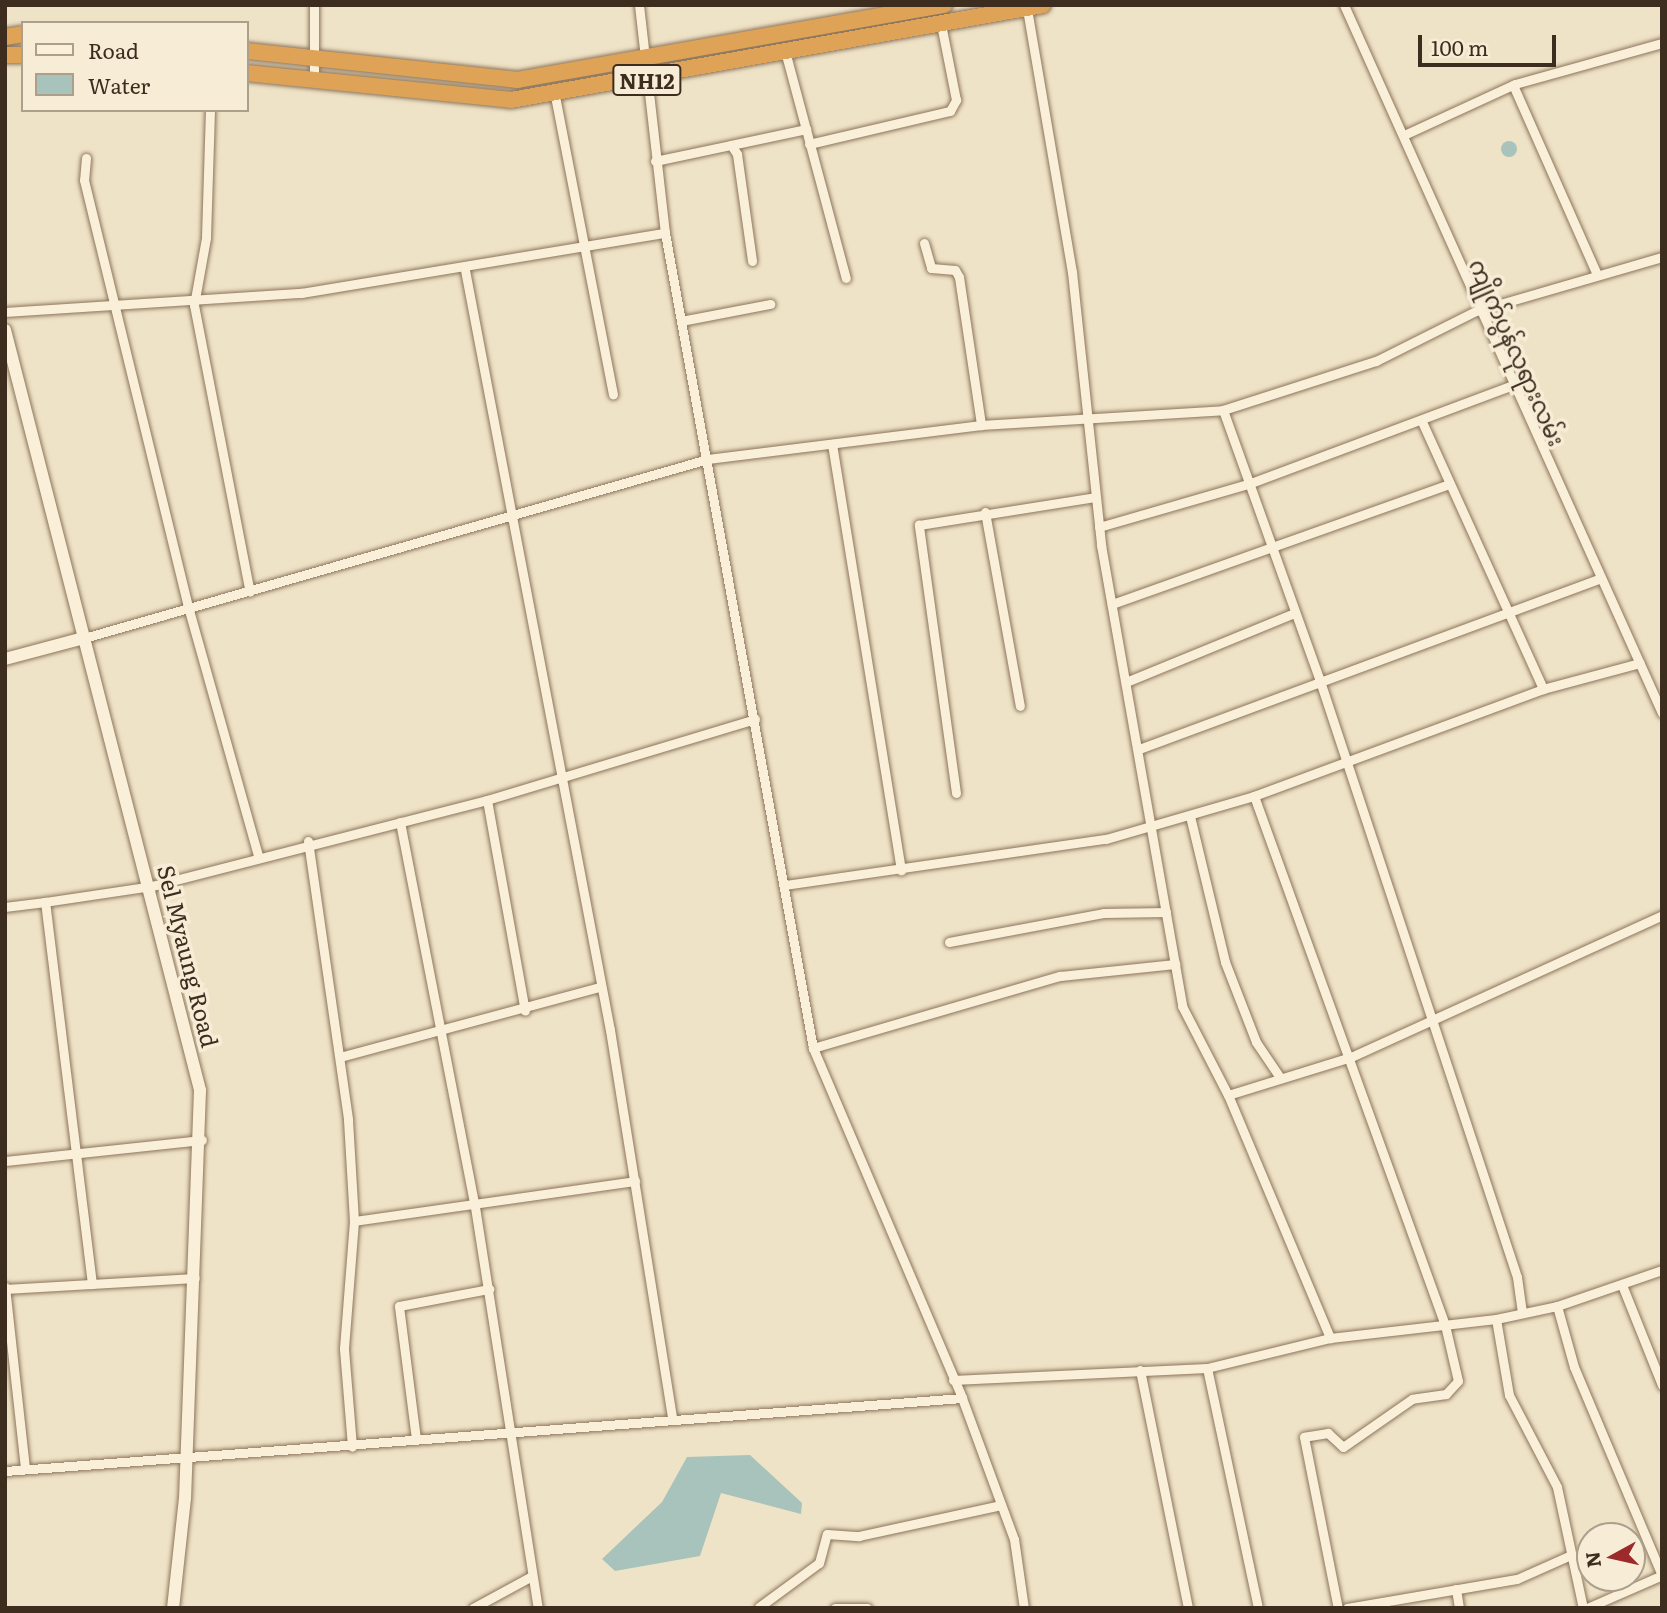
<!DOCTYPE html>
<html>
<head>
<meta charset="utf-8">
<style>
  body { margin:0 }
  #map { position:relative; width:1667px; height:1613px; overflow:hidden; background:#efe3c7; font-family:Literata,"Noto Sans Myanmar",serif }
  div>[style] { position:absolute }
  .water>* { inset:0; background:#a8c3bb }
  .round { border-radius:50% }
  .roads { filter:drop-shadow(0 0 2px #8c755b) drop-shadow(0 0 2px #8c755b) }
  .street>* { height:9px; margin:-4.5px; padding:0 4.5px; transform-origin:4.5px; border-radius:4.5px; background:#faf0da }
  .secondary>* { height:12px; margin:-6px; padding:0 6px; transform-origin:6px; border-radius:6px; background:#faf0da }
  .highway>* { height:16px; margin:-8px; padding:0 8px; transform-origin:8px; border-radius:8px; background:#dfa357 }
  span { translate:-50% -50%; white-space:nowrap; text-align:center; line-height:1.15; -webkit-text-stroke:7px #f7edd6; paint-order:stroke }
  .shield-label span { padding:2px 5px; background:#f7edd6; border:2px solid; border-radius:5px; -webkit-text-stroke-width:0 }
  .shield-label { font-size:21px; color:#3c2d1f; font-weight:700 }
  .street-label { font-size:23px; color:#3c2d1f }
  .frame { position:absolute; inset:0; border:7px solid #3c2d1f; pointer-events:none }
  .legend { position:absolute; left:21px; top:21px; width:228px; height:91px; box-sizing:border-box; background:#f7edd6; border:2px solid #aca08d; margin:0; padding:9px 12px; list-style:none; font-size:21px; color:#3c2d1f }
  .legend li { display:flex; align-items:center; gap:14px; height:35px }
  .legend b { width:35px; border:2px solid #aca08d }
  .north { position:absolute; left:1576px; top:1522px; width:70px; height:70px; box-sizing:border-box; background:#f7edd6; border:2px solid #aca08d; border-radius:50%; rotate:262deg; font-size:19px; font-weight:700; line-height:28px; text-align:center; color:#3c2d1f }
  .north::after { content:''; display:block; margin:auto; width:24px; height:32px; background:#9c2a2b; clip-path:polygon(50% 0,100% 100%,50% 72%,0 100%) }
  .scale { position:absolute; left:1418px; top:35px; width:138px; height:32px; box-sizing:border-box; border:4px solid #3c2d1f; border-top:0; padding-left:9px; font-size:21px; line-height:24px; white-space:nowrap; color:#3c2d1f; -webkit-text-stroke:5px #f7edd6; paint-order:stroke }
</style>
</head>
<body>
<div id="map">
  <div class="water">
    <div class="round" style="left:1501px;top:141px;width:16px;height:16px"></div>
    <div style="clip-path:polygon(750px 1455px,802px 1503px,801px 1514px,721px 1493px,700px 1556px,615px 1571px,602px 1559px,662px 1502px,687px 1457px)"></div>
  </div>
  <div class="roads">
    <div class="street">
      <div style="left:314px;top:5px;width:76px;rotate:90deg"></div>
      <div style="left:639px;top:5px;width:229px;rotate:83.5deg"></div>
      <div style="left:665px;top:233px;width:828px;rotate:79.71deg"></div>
      <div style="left:813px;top:1048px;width:380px;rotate:66.9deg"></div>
      <div style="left:962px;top:1398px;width:150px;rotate:69.8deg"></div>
      <div style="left:1014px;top:1539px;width:70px;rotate:81.8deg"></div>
      <div style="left:1344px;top:5px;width:776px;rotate:65.81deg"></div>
      <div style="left:1027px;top:9px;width:267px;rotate:80.3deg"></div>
      <div style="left:1072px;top:272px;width:275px;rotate:83.9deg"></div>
      <div style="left:1101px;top:545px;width:468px;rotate:80deg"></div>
      <div style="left:1182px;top:1006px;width:100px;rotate:62.7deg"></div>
      <div style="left:1228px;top:1095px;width:264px;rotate:67.2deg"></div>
      <div style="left:785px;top:51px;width:235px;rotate:75deg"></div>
      <div style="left:1513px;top:85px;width:208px;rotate:66.1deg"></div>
      <div style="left:555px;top:96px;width:304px;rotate:79deg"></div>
      <div style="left:210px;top:110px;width:128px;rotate:91.8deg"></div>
      <div style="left:206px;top:238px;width:68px;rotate:100.2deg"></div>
      <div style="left:194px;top:305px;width:292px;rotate:79deg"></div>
      <div style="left:1404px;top:135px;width:122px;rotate:-24.7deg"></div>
      <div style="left:1515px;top:84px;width:153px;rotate:-15.6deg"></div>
      <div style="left:809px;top:144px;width:145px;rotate:-13.2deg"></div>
      <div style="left:950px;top:111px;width:13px;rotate:-61deg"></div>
      <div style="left:956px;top:100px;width:77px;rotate:-101.2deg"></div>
      <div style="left:731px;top:145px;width:77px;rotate:-12deg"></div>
      <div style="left:86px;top:158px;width:22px;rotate:95deg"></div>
      <div style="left:84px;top:180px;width:443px;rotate:76.3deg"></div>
      <div style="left:189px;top:610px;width:255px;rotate:74.3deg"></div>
      <div style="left:655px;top:161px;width:78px;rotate:-11.9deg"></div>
      <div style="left:731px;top:145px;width:11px;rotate:56deg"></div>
      <div style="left:737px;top:154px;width:108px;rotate:82deg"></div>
      <div style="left:924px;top:243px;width:26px;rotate:74deg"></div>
      <div style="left:931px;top:268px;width:24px;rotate:5deg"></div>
      <div style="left:955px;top:270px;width:8px;rotate:60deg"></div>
      <div style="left:959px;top:277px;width:150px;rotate:81.5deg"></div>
      <div style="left:465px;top:270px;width:774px;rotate:79.2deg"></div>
      <div style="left:610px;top:1030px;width:393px;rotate:80.9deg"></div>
      <div style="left:5px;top:312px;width:297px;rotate:-3.7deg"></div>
      <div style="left:301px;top:293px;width:369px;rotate:-9.4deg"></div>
      <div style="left:681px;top:321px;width:91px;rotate:-10.8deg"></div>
      <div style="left:1223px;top:410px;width:285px;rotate:70.3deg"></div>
      <div style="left:1319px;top:678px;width:631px;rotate:71.71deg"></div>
      <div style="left:1517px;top:1277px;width:36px;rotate:82deg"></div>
      <div style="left:1423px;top:424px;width:291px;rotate:65.6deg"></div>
      <div style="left:832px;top:444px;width:432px;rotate:80.8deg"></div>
      <div style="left:985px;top:512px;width:197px;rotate:79.8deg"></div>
      <div style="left:1099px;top:527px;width:158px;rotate:-16.1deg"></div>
      <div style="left:1251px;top:483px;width:278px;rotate:-20.5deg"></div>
      <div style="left:1112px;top:604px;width:358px;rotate:-19.6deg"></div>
      <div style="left:84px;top:638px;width:649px;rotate:-16.01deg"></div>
      <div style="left:708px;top:459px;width:275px;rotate:-7.1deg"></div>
      <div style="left:981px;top:425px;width:242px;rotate:-3.5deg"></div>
      <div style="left:1223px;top:410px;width:161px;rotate:-17.8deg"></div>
      <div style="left:1376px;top:361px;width:112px;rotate:-26.6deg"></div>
      <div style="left:1476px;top:311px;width:194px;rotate:-16.2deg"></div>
      <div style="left:1126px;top:682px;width:179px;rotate:-22.3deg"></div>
      <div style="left:1139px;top:749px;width:490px;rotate:-20.3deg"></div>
      <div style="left:956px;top:793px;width:271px;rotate:-97.9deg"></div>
      <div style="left:919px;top:525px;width:178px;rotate:-9deg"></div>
      <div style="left:1254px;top:796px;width:562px;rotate:70.15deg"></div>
      <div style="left:1445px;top:1325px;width:57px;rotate:76.9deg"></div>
      <div style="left:1458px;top:1381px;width:18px;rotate:133deg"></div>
      <div style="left:1446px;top:1394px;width:34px;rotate:172deg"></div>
      <div style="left:1412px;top:1399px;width:84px;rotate:145.2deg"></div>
      <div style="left:1343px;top:1447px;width:21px;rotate:-137deg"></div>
      <div style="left:1328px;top:1433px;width:24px;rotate:171deg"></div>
      <div style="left:1304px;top:1437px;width:174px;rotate:78.8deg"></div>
      <div style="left:487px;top:800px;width:214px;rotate:79.8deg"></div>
      <div style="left:1190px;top:816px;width:150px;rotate:76.5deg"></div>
      <div style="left:1225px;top:962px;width:86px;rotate:68.8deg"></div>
      <div style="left:1256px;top:1042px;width:41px;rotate:55.9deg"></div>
      <div style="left:400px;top:822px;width:392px;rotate:79deg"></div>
      <div style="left:475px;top:1207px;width:406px;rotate:81.1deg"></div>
      <div style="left:308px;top:841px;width:282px;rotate:81.8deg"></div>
      <div style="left:348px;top:1120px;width:101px;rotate:86.6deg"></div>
      <div style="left:354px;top:1221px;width:128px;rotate:94.5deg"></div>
      <div style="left:344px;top:1349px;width:98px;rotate:85.3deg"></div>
      <div style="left:785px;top:885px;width:324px;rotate:-8.2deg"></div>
      <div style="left:1106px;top:839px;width:154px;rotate:-16.2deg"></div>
      <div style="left:1254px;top:796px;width:308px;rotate:-20.3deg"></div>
      <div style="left:1543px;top:689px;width:100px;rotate:-15deg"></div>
      <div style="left:5px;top:907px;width:40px;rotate:-7.1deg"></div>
      <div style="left:949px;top:942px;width:158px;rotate:-10.6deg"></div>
      <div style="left:1104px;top:913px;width:62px;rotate:-0.9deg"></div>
      <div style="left:813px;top:1048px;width:257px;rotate:-16.3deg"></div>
      <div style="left:1060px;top:976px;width:116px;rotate:-6deg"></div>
      <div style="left:340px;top:1057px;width:269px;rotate:-15.1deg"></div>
      <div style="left:1228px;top:1095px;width:129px;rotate:-17.2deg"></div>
      <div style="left:1351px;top:1057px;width:342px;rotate:-24.5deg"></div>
      <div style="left:5px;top:1161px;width:198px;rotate:-6.1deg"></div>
      <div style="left:354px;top:1221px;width:284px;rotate:-8.1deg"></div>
      <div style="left:92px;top:1284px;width:385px;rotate:-97deg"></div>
      <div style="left:45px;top:902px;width:108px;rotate:-8.5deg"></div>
      <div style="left:152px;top:886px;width:346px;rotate:-14.4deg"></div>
      <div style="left:487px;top:800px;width:280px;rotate:-16.8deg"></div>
      <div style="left:1622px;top:1285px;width:108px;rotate:68.2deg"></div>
      <div style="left:5px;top:1287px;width:182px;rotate:83.7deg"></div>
      <div style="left:5px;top:1289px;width:190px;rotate:-3.3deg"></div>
      <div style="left:1557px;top:1306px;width:63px;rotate:74.4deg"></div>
      <div style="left:1574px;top:1367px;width:226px;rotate:67.1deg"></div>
      <div style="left:1496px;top:1319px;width:77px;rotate:80.3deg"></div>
      <div style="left:1509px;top:1395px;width:104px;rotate:62.4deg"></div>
      <div style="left:1557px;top:1487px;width:124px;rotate:77.9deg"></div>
      <div style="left:1207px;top:1368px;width:245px;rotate:78deg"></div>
      <div style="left:1140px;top:1370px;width:243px;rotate:78.6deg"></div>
      <div style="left:953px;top:1380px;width:254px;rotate:-2.7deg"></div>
      <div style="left:1207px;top:1368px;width:127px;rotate:-13.7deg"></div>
      <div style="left:1330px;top:1338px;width:167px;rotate:-6.5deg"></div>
      <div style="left:1496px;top:1319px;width:62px;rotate:-12deg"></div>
      <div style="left:1557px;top:1306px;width:111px;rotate:-18.9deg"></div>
      <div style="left:416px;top:1439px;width:134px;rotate:-97.3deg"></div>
      <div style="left:399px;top:1306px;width:92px;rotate:-10.7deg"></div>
      <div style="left:5px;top:1471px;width:960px;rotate:-4.36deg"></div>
      <div style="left:1456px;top:1589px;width:19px;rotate:81deg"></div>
      <div style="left:759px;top:1607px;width:74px;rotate:-36.3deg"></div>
      <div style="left:819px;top:1563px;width:30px;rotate:-75deg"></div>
      <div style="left:827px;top:1534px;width:32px;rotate:4deg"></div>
      <div style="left:859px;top:1536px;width:141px;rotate:-12.3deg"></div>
      <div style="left:473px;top:1608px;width:67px;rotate:-28.5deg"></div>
      <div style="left:835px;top:1608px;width:32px"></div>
      <div style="left:1347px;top:1608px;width:172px;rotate:-9.7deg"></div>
      <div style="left:1517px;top:1579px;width:59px;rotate:-24deg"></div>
      <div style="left:1587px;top:1608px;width:82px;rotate:-23.7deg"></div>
    </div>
    <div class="secondary">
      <div style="left:5px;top:330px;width:785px;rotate:75.61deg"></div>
      <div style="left:200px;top:1090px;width:408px;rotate:92.1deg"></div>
      <div style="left:185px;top:1498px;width:111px;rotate:96.2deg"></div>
      <div style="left:5px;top:659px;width:82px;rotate:-14.9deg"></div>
    </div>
    <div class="highway">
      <div style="left:5px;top:37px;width:18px;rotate:-9deg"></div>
      <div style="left:247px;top:51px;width:272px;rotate:6.1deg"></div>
      <div style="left:517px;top:80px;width:434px;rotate:-10deg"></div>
      <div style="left:5px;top:55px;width:18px"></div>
      <div style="left:247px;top:73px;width:265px;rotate:5.8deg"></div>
      <div style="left:511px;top:100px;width:540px;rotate:-10.12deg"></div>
    </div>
  </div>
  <div class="shield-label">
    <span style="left:647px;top:80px">NH12</span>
  </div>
  <div class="street-label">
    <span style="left:1518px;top:352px;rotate:66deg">ကျိုက်ပွန်လုရားလမ်း</span>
    <span style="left:189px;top:956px;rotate:76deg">Sel Myaung Road</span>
  </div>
  <div class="frame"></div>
  <ul class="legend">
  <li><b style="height:9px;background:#faf0da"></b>Road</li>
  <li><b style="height:19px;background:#a8c3bb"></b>Water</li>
  </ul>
  <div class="north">N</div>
  <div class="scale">100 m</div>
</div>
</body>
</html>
